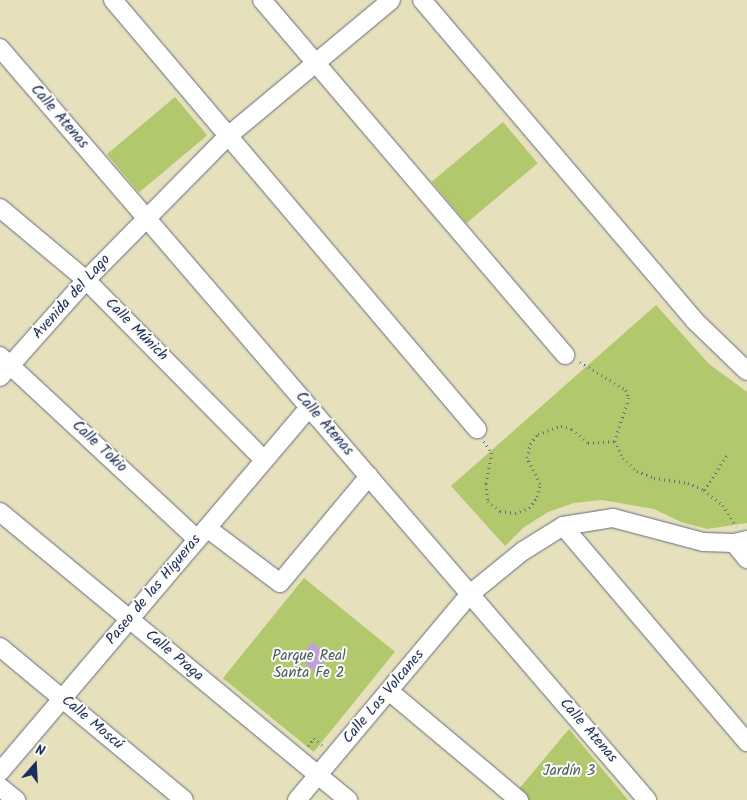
<!DOCTYPE html>
<html>
<head>
<meta charset="utf-8">
<style>
  body { margin:0 }
  #map { position:relative; width:747px; height:800px; overflow:hidden; background:#e6e0bc; font-family:Kalam,sans-serif }
  div>[style] { position:absolute }
  .green>* { inset:0; background:#b1c86c; transform-origin:0 0 }
  .building>* { inset:0; background:#bda1d7; transform-origin:0 0 }
  .path>* { height:2.5px; margin-top:-1.25px; transform-origin:0; background:repeating-linear-gradient(90deg,#626d7f 0 1px,transparent 0 5px) }
  .roads { filter:drop-shadow(0 0 1px #626d7f) drop-shadow(0 0 1px #626d7f) }
  .minor>* { height:18px; margin:-9px; padding:0 9px; transform-origin:9px; border-radius:9px; background:#fff }
  span { translate:-50% -50%; white-space:nowrap; text-align:center; line-height:1.15; -webkit-text-stroke:4px #fdfcf7; paint-order:stroke }
  .street-label { font-size:15px; color:#1b2f5e }
  .park-label { font-size:15px; color:#485d62 }
  .north { position:absolute; left:10px; top:740px; width:50px; height:50px; -webkit-text-stroke:4px #fdfcf7; paint-order:stroke; rotate:19deg; font-size:14px; font-weight:700; line-height:20px; text-align:center; color:#1b2f5e }
  .north::after { content:''; display:block; margin:auto; width:18px; height:22px; background:#1b2f5e; clip-path:polygon(50% 0,100% 100%,50% 72%,0 100%) }
</style>
</head>
<body>
<div id="map">
  <div class="green">
    <div style="left:175px;top:97px;width:50px;height:89px;rotate:50deg"></div>
    <div style="left:503px;top:122px;width:54px;height:93px;rotate:50deg"></div>
    <div style="clip-path:polygon(656px 305px,709px 364px,747px 392px,747px 523px,707px 529px,681px 522px,654px 509px,602px 500px,574px 503px,548px 512px,523px 528px,505px 546px,451px 486px)"></div>
    <div style="left:304px;top:578px;width:117px;height:129px;rotate:39deg"></div>
    <div style="clip-path:polygon(569px 729px,628px 800px,530px 800px,518px 790px)"></div>
  </div>
  <div class="building">
    <div style="left:312px;top:642px;width:22px;height:21px;rotate:39deg"></div>
  </div>
  <div class="path">
    <div style="left:580px;top:362px;width:54px;rotate:31.3deg"></div>
    <div style="left:626px;top:390px;width:9px;rotate:69deg"></div>
    <div style="left:629px;top:398px;width:45px;rotate:108deg"></div>
    <div style="left:615px;top:441px;width:19px;rotate:65deg"></div>
    <div style="left:623px;top:458px;width:19px;rotate:43deg"></div>
    <div style="left:637px;top:471px;width:18px;rotate:22deg"></div>
    <div style="left:654px;top:478px;width:34px;rotate:8deg"></div>
    <div style="left:688px;top:483px;width:17px;rotate:24deg"></div>
    <div style="left:704px;top:490px;width:24px;rotate:38deg"></div>
    <div style="left:723px;top:505px;width:25px;rotate:58deg"></div>
    <div style="left:484px;top:441px;width:14px;rotate:56deg"></div>
    <div style="left:492px;top:453px;width:32px;rotate:101deg"></div>
    <div style="left:486px;top:484px;width:17px;rotate:83deg"></div>
    <div style="left:488px;top:501px;width:16px;rotate:40deg"></div>
    <div style="left:500px;top:511px;width:15px;rotate:8deg"></div>
    <div style="left:515px;top:513px;width:15px;rotate:-20deg"></div>
    <div style="left:529px;top:508px;width:14px;rotate:-54deg"></div>
    <div style="left:537px;top:497px;width:13px;rotate:-77deg"></div>
    <div style="left:540px;top:484px;width:29px;rotate:-117deg"></div>
    <div style="left:527px;top:458px;width:14px;rotate:-78deg"></div>
    <div style="left:530px;top:444px;width:13px;rotate:-51deg"></div>
    <div style="left:538px;top:434px;width:24px;rotate:-19deg"></div>
    <div style="left:561px;top:426px;width:11px;rotate:15deg"></div>
    <div style="left:572px;top:429px;width:21px;rotate:41deg"></div>
    <div style="left:588px;top:443px;width:27px;rotate:-4deg"></div>
    <div style="left:704px;top:490px;width:42px;rotate:-56.7deg"></div>
    <div style="left:308px;top:746px;width:10px;rotate:-53deg"></div>
    <div style="left:314px;top:738px;width:12px;rotate:42deg"></div>
  </div>
  <div class="roads">
    <div class="minor">
      <div style="left:113px;top:0;width:563px;rotate:49.69deg"></div>
      <div style="left:262px;top:0;width:467px;rotate:49.5deg"></div>
      <div style="left:422px;top:0;width:421px;rotate:49.6deg"></div>
      <div style="left:695px;top:321px;width:72px;rotate:43.9deg"></div>
      <div style="left:0;top:48px;width:992px;rotate:49.29deg"></div>
      <div style="left:0;top:208px;width:112px;rotate:39.9deg"></div>
      <div style="left:86px;top:280px;width:253px;rotate:45.3deg"></div>
      <div style="left:0;top:356px;width:269px;rotate:42.9deg"></div>
      <div style="left:0;top:377px;width:130px;rotate:-48.4deg"></div>
      <div style="left:86px;top:280px;width:202px;rotate:-45.4deg"></div>
      <div style="left:228px;top:136px;width:212px;rotate:-39.8deg"></div>
      <div style="left:0;top:512px;width:452px;rotate:39.6deg"></div>
      <div style="left:563px;top:526px;width:284px;rotate:49.6deg"></div>
      <div style="left:207px;top:528px;width:91px;rotate:37deg"></div>
      <div style="left:280px;top:583px;width:139px;rotate:-50.2deg"></div>
      <div style="left:734px;top:543px;width:21px;rotate:51deg"></div>
      <div style="left:0;top:647px;width:239px;rotate:39.7deg"></div>
      <div style="left:389px;top:691px;width:170px;rotate:40deg"></div>
      <div style="left:0;top:772px;width:478px;rotate:-49.7deg"></div>
      <div style="left:0;top:787px;width:21px;rotate:39deg"></div>
      <div style="left:297px;top:800px;width:269px;rotate:-50deg"></div>
      <div style="left:470px;top:594px;width:68px;rotate:-39.1deg"></div>
      <div style="left:523px;top:551px;width:47px;rotate:-32deg"></div>
      <div style="left:563px;top:526px;width:51px;rotate:-9.1deg"></div>
      <div style="left:613px;top:518px;width:93px;rotate:14.9deg"></div>
      <div style="left:703px;top:542px;width:31px;rotate:2deg"></div>
      <div style="left:734px;top:543px;width:13px;rotate:-13deg"></div>
    </div>
  </div>
  <div class="street-label">
    <span style="left:59px;top:117px;rotate:49deg">Calle Atenas</span>
    <span style="left:72px;top:297px;rotate:-48deg">Avenida del Lago</span>
    <span style="left:136px;top:330px;rotate:45deg">Calle Múnich</span>
    <span style="left:324px;top:424px;rotate:49deg">Calle Atenas</span>
    <span style="left:99px;top:447px;rotate:43deg">Calle Tokio</span>
    <span style="left:154px;top:590px;rotate:-50deg">Paseo de las Higueras</span>
    <span style="left:174px;top:656px;rotate:40deg">Calle Praga</span>
    <span style="left:384px;top:697px;rotate:-50deg">Calle Los Volcanes</span>
    <span style="left:92px;top:723px;rotate:40deg">Calle Moscú</span>
    <span style="left:588px;top:731px;rotate:49deg">Calle Atenas</span>
  </div>
  <div class="park-label">
    <span style="left:309px;top:665px">Parque Real<br>Santa Fe 2</span>
    <span style="left:569px;top:772px">Jardín 3</span>
  </div>
  <div class="north">N</div>
</div>
</body>
</html>
